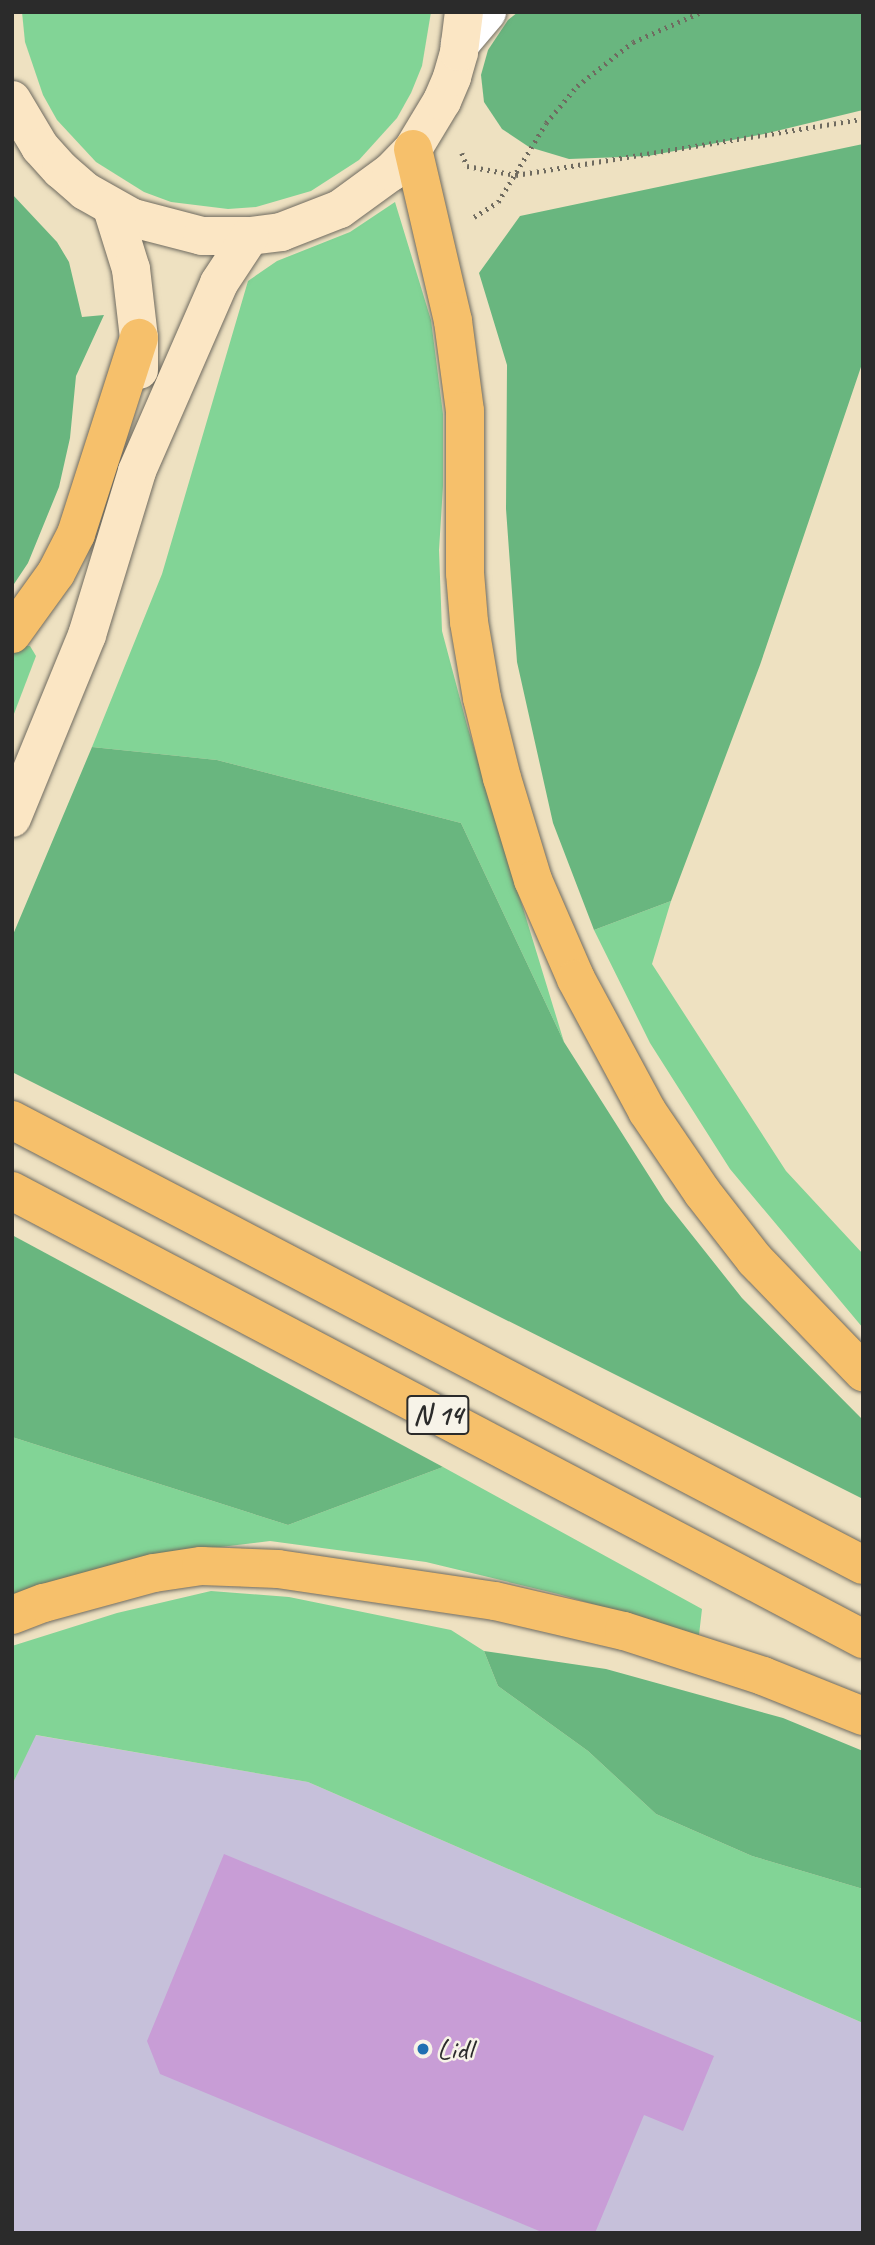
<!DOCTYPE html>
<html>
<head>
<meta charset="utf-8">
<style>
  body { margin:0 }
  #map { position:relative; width:875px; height:2245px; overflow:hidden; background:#eee1c1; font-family:Caveat,sans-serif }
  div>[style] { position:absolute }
  .industrial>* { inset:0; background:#c6c0da }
  .green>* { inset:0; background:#82d496 }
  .forest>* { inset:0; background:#69b67f }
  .building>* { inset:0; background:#c89dd6 }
  .path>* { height:4.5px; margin-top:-2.25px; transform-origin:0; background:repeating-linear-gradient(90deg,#6f6b60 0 2px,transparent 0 7px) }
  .roads { filter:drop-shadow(0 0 2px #6f6b60) drop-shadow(0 0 2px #6f6b60) }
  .street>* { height:38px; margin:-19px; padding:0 19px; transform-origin:19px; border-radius:19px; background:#fff }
  .secondary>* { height:38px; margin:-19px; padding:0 19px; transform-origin:19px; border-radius:19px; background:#fbe6c4 }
  .highway>* { height:38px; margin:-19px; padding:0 19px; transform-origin:19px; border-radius:19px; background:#f6c06b }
  .dots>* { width:19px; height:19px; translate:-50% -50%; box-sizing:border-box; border:4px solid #f7f3e8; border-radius:50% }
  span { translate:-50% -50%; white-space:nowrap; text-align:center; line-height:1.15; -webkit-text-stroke:5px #f7f3e8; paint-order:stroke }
  .shield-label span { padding:2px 5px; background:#f7f3e8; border:2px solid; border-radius:5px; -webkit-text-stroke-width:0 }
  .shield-label { font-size:28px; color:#2b2b2b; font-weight:700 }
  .poi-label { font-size:30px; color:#2b2b2b }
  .left { translate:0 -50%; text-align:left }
  .frame { position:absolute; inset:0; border:14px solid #2b2b2b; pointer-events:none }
</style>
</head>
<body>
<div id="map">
  <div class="industrial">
    <div style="clip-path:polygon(35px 1735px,308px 1782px,863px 2023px,863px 2233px,12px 2233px,12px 1785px)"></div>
  </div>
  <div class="green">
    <div style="clip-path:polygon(22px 12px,431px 12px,422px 66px,411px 93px,397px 118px,359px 160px,311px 191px,256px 207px,228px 209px,171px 202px,144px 192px,96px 162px,57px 120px,43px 95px,25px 42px)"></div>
    <div style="clip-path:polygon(395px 202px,431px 320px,443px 414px,443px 486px,439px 550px,442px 631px,467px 725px,564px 1042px,461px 823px,217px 760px,92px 747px,162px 574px,248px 281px,277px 261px,350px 232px)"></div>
    <div style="clip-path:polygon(20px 645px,30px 646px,36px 656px,12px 719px,12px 651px)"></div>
    <div style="clip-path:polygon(671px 901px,652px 964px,786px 1171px,863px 1254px,863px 1328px,730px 1169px,650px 1043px,594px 930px)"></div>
    <div style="clip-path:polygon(12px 1437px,288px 1525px,443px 1467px,702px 1609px,699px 1635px,558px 1594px,426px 1562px,270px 1541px,187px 1551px,12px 1596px)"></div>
    <div style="clip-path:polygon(211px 1591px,289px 1597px,451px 1630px,484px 1651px,498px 1686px,588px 1751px,656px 1814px,752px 1856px,863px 1889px,863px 2023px,308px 1782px,36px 1735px,12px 1785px,12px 1646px,117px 1613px)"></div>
  </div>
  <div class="forest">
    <div style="clip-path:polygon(518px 12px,863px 12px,863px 110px,764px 134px,648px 156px,569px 159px,529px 147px,502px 129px,484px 102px,481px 75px,488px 50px,508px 20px)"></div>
    <div style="clip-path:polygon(863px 144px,863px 361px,760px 665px,671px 901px,594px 930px,553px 823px,517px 662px,506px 509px,507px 365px,479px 273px,520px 216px)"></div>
    <div style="clip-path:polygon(12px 194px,57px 242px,69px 262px,82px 317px,104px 315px,76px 376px,70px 438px,59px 487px,28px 563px,12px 587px)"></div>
    <div style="clip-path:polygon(92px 747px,217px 760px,461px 823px,564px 1042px,665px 1201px,742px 1298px,863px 1420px,863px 1499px,12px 1072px,12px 937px)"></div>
    <div style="clip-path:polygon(12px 1235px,443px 1467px,288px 1525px,12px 1437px)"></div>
    <div style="clip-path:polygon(484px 1651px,606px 1669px,783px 1718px,863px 1751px,863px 1889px,752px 1856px,656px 1814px,588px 1751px,498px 1686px)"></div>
  </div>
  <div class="building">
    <div style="clip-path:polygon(224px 1854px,714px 2056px,683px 2131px,644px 2115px,595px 2233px,544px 2233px,160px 2074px,147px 2041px)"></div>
  </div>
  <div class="path">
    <div style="left:462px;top:153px;width:14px;rotate:69deg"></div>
    <div style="left:467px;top:166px;width:50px;rotate:10.4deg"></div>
    <div style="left:516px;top:175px;width:351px;rotate:-9.2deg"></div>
    <div style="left:474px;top:217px;width:28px;rotate:-32deg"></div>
    <div style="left:498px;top:202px;width:92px;rotate:-58.7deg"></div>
    <div style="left:546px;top:123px;width:48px;rotate:-50deg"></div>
    <div style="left:577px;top:86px;width:71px;rotate:-38.2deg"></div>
    <div style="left:633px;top:42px;width:74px;rotate:-23.8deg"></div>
  </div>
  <div class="roads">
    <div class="street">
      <div style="left:460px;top:44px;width:42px;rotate:-49.8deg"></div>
    </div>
    <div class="secondary">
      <div style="left:12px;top:100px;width:55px;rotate:59.2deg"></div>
      <div style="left:40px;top:147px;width:31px;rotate:48deg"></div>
      <div style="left:61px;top:170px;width:32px;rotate:41deg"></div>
      <div style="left:85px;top:191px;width:55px;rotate:29.4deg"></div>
      <div style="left:133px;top:218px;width:71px;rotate:14.6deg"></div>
      <div style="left:202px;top:236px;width:48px"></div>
      <div style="left:250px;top:236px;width:31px;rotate:-7deg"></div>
      <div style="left:281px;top:232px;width:63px;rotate:-21.3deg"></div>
      <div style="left:340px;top:209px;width:63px;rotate:-36deg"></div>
      <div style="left:391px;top:172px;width:32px;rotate:-46deg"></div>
      <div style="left:413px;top:149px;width:56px;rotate:-58.9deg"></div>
      <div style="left:442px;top:101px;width:26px;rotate:-67deg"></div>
      <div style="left:452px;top:77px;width:26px;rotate:-74deg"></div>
      <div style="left:459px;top:52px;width:40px;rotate:-82.9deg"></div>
      <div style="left:112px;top:208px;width:64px;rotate:72.7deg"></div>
      <div style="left:131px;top:269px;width:69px;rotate:83.4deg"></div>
      <div style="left:139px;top:338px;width:32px;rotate:90deg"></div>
      <div style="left:12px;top:818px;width:198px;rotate:-67.7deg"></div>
      <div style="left:87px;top:635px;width:171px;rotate:-73deg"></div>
      <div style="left:137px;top:471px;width:205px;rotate:-66.4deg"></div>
      <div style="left:219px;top:283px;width:56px;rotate:-56.6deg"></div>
    </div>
    <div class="highway">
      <div style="left:413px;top:149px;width:177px;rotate:76.9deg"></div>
      <div style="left:453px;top:321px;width:91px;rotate:82.4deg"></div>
      <div style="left:465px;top:411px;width:162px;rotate:90deg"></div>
      <div style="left:465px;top:573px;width:49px;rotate:85.3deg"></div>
      <div style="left:469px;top:622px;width:77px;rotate:80.3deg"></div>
      <div style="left:482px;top:698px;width:82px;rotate:76deg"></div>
      <div style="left:502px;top:778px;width:107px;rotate:73.1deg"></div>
      <div style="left:533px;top:880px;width:108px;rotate:66.5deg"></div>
      <div style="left:576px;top:979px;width:150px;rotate:61.7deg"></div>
      <div style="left:647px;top:1111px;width:98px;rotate:55.8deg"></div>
      <div style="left:702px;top:1192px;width:86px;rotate:52.1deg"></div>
      <div style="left:755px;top:1260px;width:156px;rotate:46deg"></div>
      <div style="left:12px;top:634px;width:75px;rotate:-54.2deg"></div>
      <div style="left:56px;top:573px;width:44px;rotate:-62.9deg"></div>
      <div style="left:76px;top:534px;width:206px;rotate:-72.2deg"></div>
      <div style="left:12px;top:1120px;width:960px;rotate:27.61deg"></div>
      <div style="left:12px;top:1191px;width:962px;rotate:27.76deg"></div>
      <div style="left:12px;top:1615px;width:34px;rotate:-21deg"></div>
      <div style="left:44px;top:1603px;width:114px;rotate:-15.3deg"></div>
      <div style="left:154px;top:1573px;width:48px;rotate:-8.5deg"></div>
      <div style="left:201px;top:1566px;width:77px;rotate:2.2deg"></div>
      <div style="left:278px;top:1569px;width:219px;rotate:8.4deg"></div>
      <div style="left:495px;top:1601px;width:132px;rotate:13.1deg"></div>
      <div style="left:624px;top:1631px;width:146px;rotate:17.9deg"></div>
      <div style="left:763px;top:1676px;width:108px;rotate:21.8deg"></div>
    </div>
  </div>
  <div class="dots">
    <div style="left:423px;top:2049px;background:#1f6fb2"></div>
  </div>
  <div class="shield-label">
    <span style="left:438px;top:1415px">N 14</span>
  </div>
  <div class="poi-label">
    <span class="left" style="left:437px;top:2049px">Lidl</span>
  </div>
  <div class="frame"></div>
</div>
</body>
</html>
